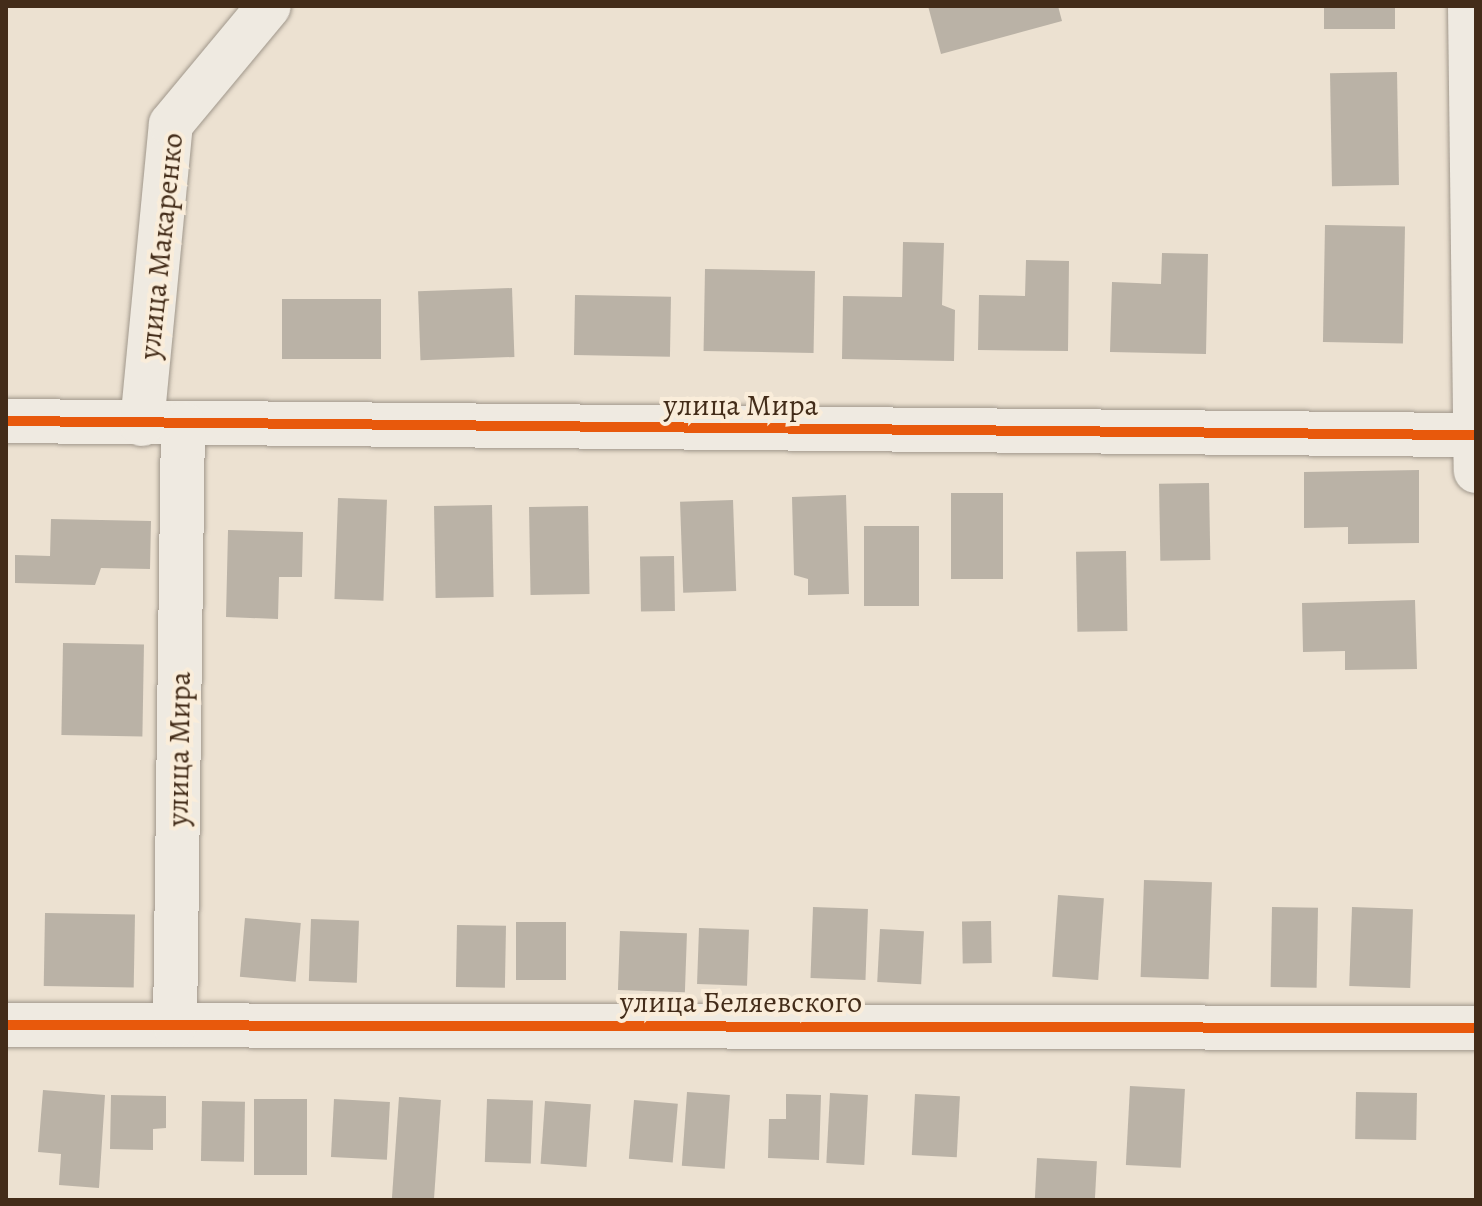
<!DOCTYPE html>
<html>
<head>
<meta charset="utf-8">
<style>
  body { margin:0 }
  #map { position:relative; width:1482px; height:1206px; overflow:hidden; background:#ece1d1; font-family:Alegreya,serif }
  div>[style] { position:absolute }
  .building>* { inset:0; background:#bab2a6; transform-origin:0 0 }
  .roads { filter:drop-shadow(0 0 2px #a0978b) drop-shadow(0 0 2px #a0978b) }
  .minor>* { height:44px; margin:-22px; padding:0 22px; transform-origin:22px; border-radius:22px; background:#efeae1 }
  .cycleway>* { height:10px; margin:-5px; padding:0 5px; transform-origin:5px; border-radius:5px; background:#e8590c }
  span { translate:-50% -50%; white-space:nowrap; text-align:center; line-height:1.15; -webkit-text-stroke:8px #faedda; paint-order:stroke }
  .street-label { font-size:30px; color:#432c19 }
  .frame { position:absolute; inset:0; border:8px solid #432c19; pointer-events:none }
</style>
</head>
<body>
<div id="map">
  <div class="building">
    <div style="clip-path:polygon(928px 6px,1058px 6px,1062px 21px,941px 54px)"></div>
    <div style="left:1324px;top:6px;width:71px;height:23px"></div>
    <div style="left:1397px;top:72px;width:113px;height:67px;rotate:89deg"></div>
    <div style="left:1325px;top:225px;width:80px;height:117px;rotate:1deg"></div>
    <div style="clip-path:polygon(903px 242px,944px 243px,942px 305px,955px 310px,954px 361px,842px 359px,843px 296px,902px 297px)"></div>
    <div style="clip-path:polygon(1162px 253px,1208px 254px,1206px 354px,1110px 352px,1112px 282px,1161px 284px)"></div>
    <div style="clip-path:polygon(1026px 260px,1069px 261px,1068px 351px,978px 350px,979px 295px,1025px 296px)"></div>
    <div style="left:705px;top:269px;width:110px;height:82px;rotate:1deg"></div>
    <div style="left:512px;top:288px;width:69px;height:94px;rotate:88deg"></div>
    <div style="left:575px;top:295px;width:96px;height:60px;rotate:1deg"></div>
    <div style="left:282px;top:299px;width:99px;height:60px"></div>
    <div style="clip-path:polygon(1419px 470px,1419px 543px,1348px 544px,1348px 527px,1304px 528px,1304px 472px)"></div>
    <div style="left:1209px;top:483px;width:77px;height:50px;rotate:89deg"></div>
    <div style="left:951px;top:493px;width:52px;height:86px"></div>
    <div style="clip-path:polygon(846px 495px,849px 594px,808px 595px,808px 579px,794px 575px,792px 497px)"></div>
    <div style="left:338px;top:498px;width:49px;height:101px;rotate:2deg"></div>
    <div style="left:733px;top:500px;width:91px;height:53px;rotate:88deg"></div>
    <div style="left:492px;top:505px;width:92px;height:58px;rotate:89deg"></div>
    <div style="left:588px;top:506px;width:88px;height:59px;rotate:89deg"></div>
    <div style="clip-path:polygon(51px 519px,151px 521px,150px 569px,101px 568px,95px 585px,15px 583px,15px 555px,50px 556px)"></div>
    <div style="left:864px;top:526px;width:55px;height:80px"></div>
    <div style="clip-path:polygon(228px 530px,303px 532px,302px 577px,279px 577px,278px 619px,226px 617px)"></div>
    <div style="left:1126px;top:551px;width:80px;height:50px;rotate:89deg"></div>
    <div style="left:674px;top:556px;width:55px;height:34px;rotate:89deg"></div>
    <div style="clip-path:polygon(1415px 600px,1417px 669px,1345px 670px,1345px 651px,1303px 652px,1302px 603px)"></div>
    <div style="left:63px;top:643px;width:81px;height:92px;rotate:1deg"></div>
    <div style="left:1144px;top:880px;width:68px;height:97px;rotate:2deg"></div>
    <div style="left:1058px;top:895px;width:46px;height:82px;rotate:4deg"></div>
    <div style="left:813px;top:907px;width:55px;height:71px;rotate:2deg"></div>
    <div style="left:1272px;top:907px;width:46px;height:80px;rotate:1deg"></div>
    <div style="left:1352px;top:907px;width:61px;height:79px;rotate:2deg"></div>
    <div style="left:45px;top:913px;width:90px;height:73px;rotate:1deg"></div>
    <div style="left:245px;top:918px;width:56px;height:59px;rotate:5deg"></div>
    <div style="left:311px;top:919px;width:48px;height:62px;rotate:2deg"></div>
    <div style="left:991px;top:921px;width:42px;height:29px;rotate:89deg"></div>
    <div style="left:516px;top:922px;width:50px;height:58px"></div>
    <div style="left:457px;top:925px;width:49px;height:62px;rotate:1deg"></div>
    <div style="left:699px;top:928px;width:50px;height:56px;rotate:2deg"></div>
    <div style="left:880px;top:929px;width:44px;height:53px;rotate:3deg"></div>
    <div style="left:620px;top:931px;width:67px;height:59px;rotate:2deg"></div>
    <div style="left:1130px;top:1086px;width:55px;height:79px;rotate:3deg"></div>
    <div style="clip-path:polygon(43px 1090px,105px 1095px,99px 1188px,59px 1185px,61px 1154px,38px 1152px)"></div>
    <div style="left:687px;top:1092px;width:43px;height:74px;rotate:4deg"></div>
    <div style="left:1356px;top:1092px;width:61px;height:47px;rotate:1deg"></div>
    <div style="left:830px;top:1093px;width:38px;height:70px;rotate:3deg"></div>
    <div style="clip-path:polygon(786px 1094px,821px 1095px,819px 1160px,768px 1158px,769px 1119px,786px 1119px)"></div>
    <div style="left:915px;top:1094px;width:45px;height:61px;rotate:3deg"></div>
    <div style="clip-path:polygon(111px 1095px,166px 1096px,166px 1128px,153px 1129px,153px 1150px,110px 1149px)"></div>
    <div style="left:399px;top:1097px;width:42px;height:103px;rotate:4deg"></div>
    <div style="left:307px;top:1099px;width:76px;height:53px;rotate:90deg"></div>
    <div style="left:334px;top:1099px;width:56px;height:58px;rotate:3deg"></div>
    <div style="left:487px;top:1099px;width:46px;height:63px;rotate:2deg"></div>
    <div style="left:634px;top:1100px;width:44px;height:59px;rotate:5deg"></div>
    <div style="left:202px;top:1101px;width:43px;height:60px;rotate:1deg"></div>
    <div style="left:545px;top:1101px;width:46px;height:63px;rotate:4deg"></div>
    <div style="left:1037px;top:1158px;width:60px;height:42px;rotate:3deg"></div>
  </div>
  <div class="roads">
    <div class="minor">
      <div style="left:1470px;top:6px;width:465px;rotate:89.3deg"></div>
      <div style="left:6px;top:421px;width:1470px;rotate:0.55deg"></div>
      <div style="left:142px;top:424px;width:301px;rotate:-84.5deg"></div>
      <div style="left:171px;top:124px;width:153px;rotate:-50.3deg"></div>
      <div style="left:6px;top:1025px;width:1470px;rotate:0.12deg"></div>
      <div style="left:175px;top:1025px;width:601px;rotate:-89.24deg"></div>
    </div>
  </div>
  <div class="cycleway">
    <div style="left:6px;top:421px;width:1470px;rotate:0.55deg"></div>
    <div style="left:6px;top:1025px;width:1470px;rotate:0.12deg"></div>
  </div>
  <div class="street-label">
    <span style="left:161px;top:246px;rotate:-84deg">улица Макаренко</span>
    <span style="left:741px;top:405px">улица Мира</span>
    <span style="left:179px;top:749px;rotate:-89deg">улица Мира</span>
    <span style="left:741px;top:1002px">улица Беляевского</span>
  </div>
  <div class="frame"></div>
</div>
</body>
</html>
